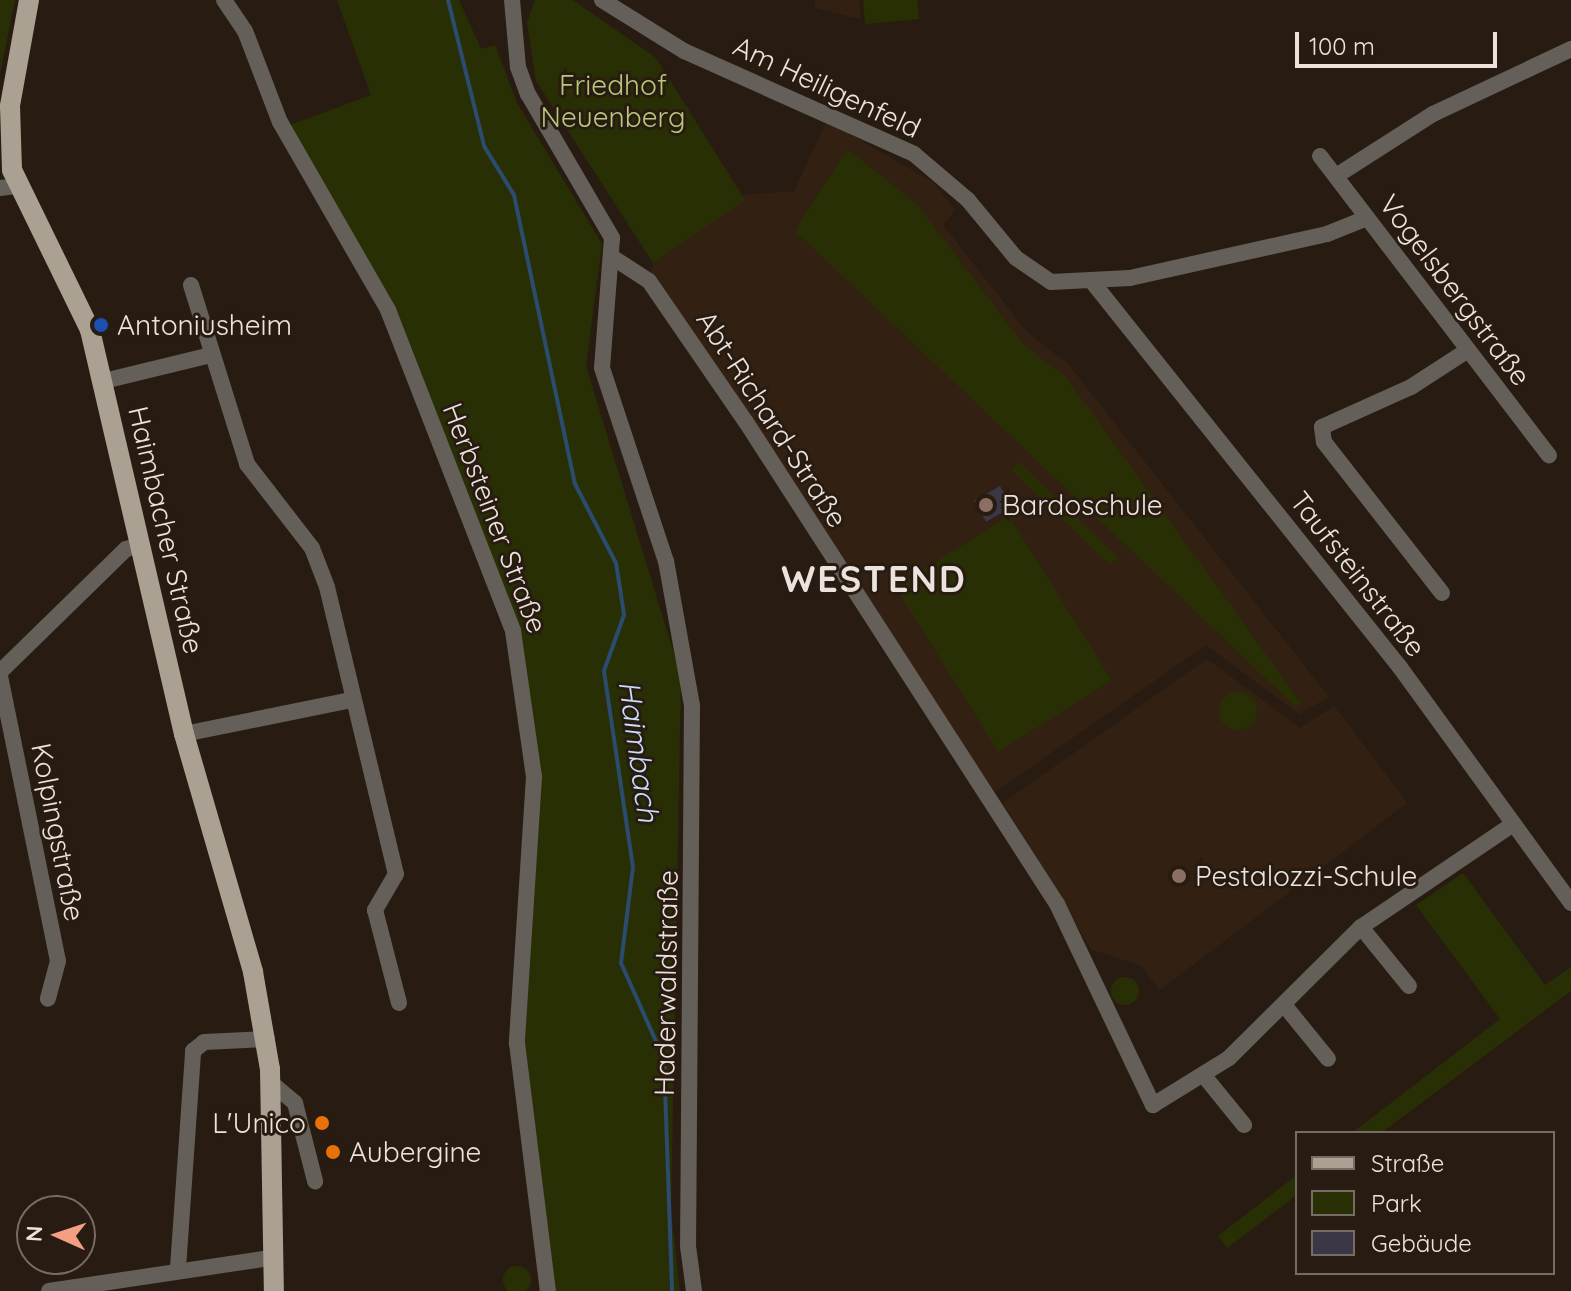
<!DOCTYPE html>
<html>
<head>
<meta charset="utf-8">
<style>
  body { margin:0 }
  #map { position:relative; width:1571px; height:1291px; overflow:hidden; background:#281c12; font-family:Quicksand,sans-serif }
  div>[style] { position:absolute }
  .built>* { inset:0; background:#322112 }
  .green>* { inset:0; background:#292f04; transform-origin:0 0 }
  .round { border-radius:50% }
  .stream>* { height:4px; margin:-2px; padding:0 2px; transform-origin:2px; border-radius:2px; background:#2b4b6f }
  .building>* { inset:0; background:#3b3746; transform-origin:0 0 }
  .minor>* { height:16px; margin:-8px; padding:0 8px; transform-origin:8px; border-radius:8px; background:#646059 }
  .major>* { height:20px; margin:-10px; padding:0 10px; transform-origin:10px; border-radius:10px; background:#aba193 }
  .dots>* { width:22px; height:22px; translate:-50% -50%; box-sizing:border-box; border:4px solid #281c12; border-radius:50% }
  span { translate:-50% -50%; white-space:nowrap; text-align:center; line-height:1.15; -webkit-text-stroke:6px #281c12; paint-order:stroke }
  .park-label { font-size:28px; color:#b9c77a }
  .street-label { font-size:28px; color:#ebe3dc }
  .poi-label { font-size:28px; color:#ebe3dc }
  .left { translate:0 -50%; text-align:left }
  .right { translate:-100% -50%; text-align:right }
  .water-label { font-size:30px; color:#cadff8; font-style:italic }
  .district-label { font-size:36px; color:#ebe3dc; font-weight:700; letter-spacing:2px }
  .legend { position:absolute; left:1295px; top:1131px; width:260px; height:144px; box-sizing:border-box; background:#281c12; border:2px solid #766c63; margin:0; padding:10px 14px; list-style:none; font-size:24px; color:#ebe3dc }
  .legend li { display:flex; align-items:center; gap:16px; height:40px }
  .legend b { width:40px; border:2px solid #766c63 }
  .north { position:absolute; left:16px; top:1195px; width:80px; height:80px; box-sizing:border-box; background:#281c12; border:2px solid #766c63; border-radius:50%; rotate:273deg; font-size:22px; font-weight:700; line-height:32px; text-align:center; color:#ebe3dc }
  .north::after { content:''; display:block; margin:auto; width:28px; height:36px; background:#f39f84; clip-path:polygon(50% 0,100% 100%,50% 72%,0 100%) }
  .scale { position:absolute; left:1295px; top:32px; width:202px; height:36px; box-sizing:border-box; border:4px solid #ebe3dc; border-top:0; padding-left:10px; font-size:24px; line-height:28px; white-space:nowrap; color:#ebe3dc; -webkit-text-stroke:6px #281c12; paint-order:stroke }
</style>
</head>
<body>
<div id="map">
  <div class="built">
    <div style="clip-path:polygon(815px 0,859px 0,861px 19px,815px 8px)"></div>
    <div style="clip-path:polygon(827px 121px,933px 182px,955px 210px,943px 225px,1027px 332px,1069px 365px,1329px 697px,1299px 714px,1206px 645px,995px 792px,659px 311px,650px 278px,653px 263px,742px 195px,794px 191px)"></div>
    <div style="clip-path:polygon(1207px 659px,1300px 728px,1334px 706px,1407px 803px,1160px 990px,1141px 966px,1091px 949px,1003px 803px)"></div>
  </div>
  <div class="green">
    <div style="clip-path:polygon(0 0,15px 0,0 74px)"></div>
    <div style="clip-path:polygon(337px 0,459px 0,481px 49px,495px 45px,517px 103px,602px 244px,586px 366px,681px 677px,671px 1211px,680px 1291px,542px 1291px,522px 1062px,531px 796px,525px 707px,502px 613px,391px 311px,290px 125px,371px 95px)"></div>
    <div style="clip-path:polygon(535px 0,573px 0,656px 58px,745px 200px,653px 263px,536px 81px,527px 23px)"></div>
    <div style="clip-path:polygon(863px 0,917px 0,919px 19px,865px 24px)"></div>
    <div style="clip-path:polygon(847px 149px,917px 204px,1023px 344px,1066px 377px,1301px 703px,1296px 707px,795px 231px)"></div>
    <div style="left:1019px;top:462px;width:137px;height:11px;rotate:44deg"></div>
    <div style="left:1009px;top:516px;width:194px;height:134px;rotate:58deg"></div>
    <div class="round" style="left:1219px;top:692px;width:38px;height:38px"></div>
    <div style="clip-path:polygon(1463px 873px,1545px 985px,1571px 967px,1571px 991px,1381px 1133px,1352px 1133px,1500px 1019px,1416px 905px)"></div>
    <div class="round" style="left:1111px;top:977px;width:28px;height:28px"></div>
    <div style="clip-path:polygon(1297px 1175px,1297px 1195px,1227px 1248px,1218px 1236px)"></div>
    <div class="round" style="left:503px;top:1266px;width:28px;height:28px"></div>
  </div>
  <div class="stream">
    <div style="left:448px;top:0;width:150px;rotate:76.1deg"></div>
    <div style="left:484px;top:146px;width:57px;rotate:58.5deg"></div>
    <div style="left:514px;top:195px;width:295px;rotate:78.1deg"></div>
    <div style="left:575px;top:484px;width:89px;rotate:62.6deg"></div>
    <div style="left:616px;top:563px;width:32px;rotate:81deg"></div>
    <div style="left:621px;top:595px;width:20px;rotate:81deg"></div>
    <div style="left:624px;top:615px;width:59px;rotate:109.7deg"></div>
    <div style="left:604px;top:671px;width:198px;rotate:81.6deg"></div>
    <div style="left:633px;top:867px;width:97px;rotate:97.1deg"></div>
    <div style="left:621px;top:963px;width:105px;rotate:65.9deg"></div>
    <div style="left:664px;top:1059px;width:232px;rotate:88deg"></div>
  </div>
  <div class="building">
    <div style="left:1000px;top:486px;width:24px;height:30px;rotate:60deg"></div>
  </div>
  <div class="minor">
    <div style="left:224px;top:0;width:37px;rotate:56deg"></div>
    <div style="left:245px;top:31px;width:97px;rotate:69deg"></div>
    <div style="left:280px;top:122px;width:217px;rotate:60.1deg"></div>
    <div style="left:388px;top:310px;width:344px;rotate:68.7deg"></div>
    <div style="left:513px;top:631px;width:148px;rotate:81.8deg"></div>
    <div style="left:534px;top:777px;width:267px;rotate:93.7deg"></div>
    <div style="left:517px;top:1043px;width:250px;rotate:82.9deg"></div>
    <div style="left:512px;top:0;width:67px;rotate:84.9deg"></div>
    <div style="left:518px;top:67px;width:29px;rotate:70deg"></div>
    <div style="left:528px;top:94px;width:167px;rotate:59.7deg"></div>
    <div style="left:612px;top:238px;width:130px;rotate:94.4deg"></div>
    <div style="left:602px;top:368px;width:203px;rotate:71.7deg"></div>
    <div style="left:666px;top:561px;width:147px;rotate:79.8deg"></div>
    <div style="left:692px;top:706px;width:540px;rotate:90.42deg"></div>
    <div style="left:688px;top:1246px;width:45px;rotate:82.4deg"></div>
    <div style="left:602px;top:0;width:97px;rotate:31.9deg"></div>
    <div style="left:684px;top:51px;width:252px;rotate:24.1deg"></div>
    <div style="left:914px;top:154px;width:71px;rotate:40.4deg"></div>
    <div style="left:968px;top:200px;width:75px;rotate:50.4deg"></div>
    <div style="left:1016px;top:258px;width:42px;rotate:34.4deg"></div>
    <div style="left:1051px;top:282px;width:79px;rotate:-2.9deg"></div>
    <div style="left:1130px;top:278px;width:202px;rotate:-12.6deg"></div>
    <div style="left:1327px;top:234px;width:43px;rotate:-21.8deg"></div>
    <div style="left:1320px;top:156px;width:377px;rotate:52.6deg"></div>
    <div style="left:1336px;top:176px;width:115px;rotate:-32.6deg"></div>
    <div style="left:1433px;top:114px;width:153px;rotate:-25.2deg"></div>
    <div style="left:0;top:188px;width:16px;rotate:-7deg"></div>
    <div style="left:615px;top:259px;width:40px;rotate:32.9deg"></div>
    <div style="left:649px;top:281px;width:171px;rotate:55.5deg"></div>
    <div style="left:746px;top:422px;width:574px;rotate:57.17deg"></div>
    <div style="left:1057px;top:904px;width:223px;rotate:64.5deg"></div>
    <div style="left:1153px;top:1105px;width:89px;rotate:-31.7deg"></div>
    <div style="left:1229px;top:1058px;width:186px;rotate:-44.8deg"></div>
    <div style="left:1361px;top:927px;width:184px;rotate:-34.1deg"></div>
    <div style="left:1094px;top:284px;width:489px;rotate:51.4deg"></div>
    <div style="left:1399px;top:666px;width:293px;rotate:54deg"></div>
    <div style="left:191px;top:285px;width:188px;rotate:72.6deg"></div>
    <div style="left:247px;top:464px;width:106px;rotate:52.3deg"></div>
    <div style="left:312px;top:548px;width:42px;rotate:69deg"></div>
    <div style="left:327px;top:587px;width:295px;rotate:76.5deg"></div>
    <div style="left:396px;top:874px;width:42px;rotate:120.3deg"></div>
    <div style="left:375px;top:910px;width:96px;rotate:75.5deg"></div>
    <div style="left:104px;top:381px;width:110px;rotate:-13.7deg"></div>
    <div style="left:1442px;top:593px;width:192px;rotate:-128deg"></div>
    <div style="left:1324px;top:442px;width:15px;rotate:-98deg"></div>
    <div style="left:1322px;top:427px;width:98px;rotate:-24.2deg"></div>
    <div style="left:1411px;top:387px;width:68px;rotate:-33deg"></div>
    <div style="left:0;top:672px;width:176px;rotate:-44.3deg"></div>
    <div style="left:126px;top:549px;width:16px;rotate:-15deg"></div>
    <div style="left:0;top:676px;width:291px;rotate:78.5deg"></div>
    <div style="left:58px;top:961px;width:39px;rotate:105deg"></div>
    <div style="left:184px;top:734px;width:170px;rotate:-11.5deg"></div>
    <div style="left:1361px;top:927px;width:76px;rotate:50.9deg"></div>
    <div style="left:1285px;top:1006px;width:68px;rotate:50.9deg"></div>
    <div style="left:1205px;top:1077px;width:62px;rotate:50.9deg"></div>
    <div style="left:270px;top:1082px;width:33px;rotate:40deg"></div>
    <div style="left:295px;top:1103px;width:81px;rotate:75.6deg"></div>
    <div style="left:178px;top:1268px;width:218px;rotate:-86deg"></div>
    <div style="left:193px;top:1051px;width:14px;rotate:-39deg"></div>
    <div style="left:204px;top:1042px;width:63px;rotate:-2.7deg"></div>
    <div style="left:49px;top:1291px;width:224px;rotate:-8.5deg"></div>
  </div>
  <div class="major">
    <div style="left:29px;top:0;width:108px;rotate:100.2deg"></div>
    <div style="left:10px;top:106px;width:64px;rotate:88.2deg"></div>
    <div style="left:12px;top:170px;width:178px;rotate:64deg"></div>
    <div style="left:90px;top:330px;width:415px;rotate:76.9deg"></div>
    <div style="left:184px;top:734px;width:248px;rotate:73.8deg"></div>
    <div style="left:253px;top:972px;width:98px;rotate:80.1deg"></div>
    <div style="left:270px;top:1069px;width:222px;rotate:89deg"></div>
  </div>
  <div class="dots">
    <div style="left:101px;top:325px;background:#1a4fb4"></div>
    <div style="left:986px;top:505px;background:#8d6e63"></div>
    <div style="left:1179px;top:876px;background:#8d6e63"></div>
    <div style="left:322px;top:1123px;background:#e8710a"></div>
    <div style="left:333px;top:1152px;background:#e8710a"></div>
  </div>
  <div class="park-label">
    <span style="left:613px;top:101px">Friedhof<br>Neuenberg</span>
  </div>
  <div class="street-label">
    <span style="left:827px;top:87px;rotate:25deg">Am Heiligenfeld</span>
    <span style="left:1455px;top:290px;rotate:53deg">Vogelsbergstraße</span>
    <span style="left:772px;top:419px;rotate:57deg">Abt-Richard-Straße</span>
    <span style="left:495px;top:518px;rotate:69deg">Herbsteiner Straße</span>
    <span style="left:166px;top:530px;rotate:77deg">Haimbacher Straße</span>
    <span style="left:1358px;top:574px;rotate:52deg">Taufsteinstraße</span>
    <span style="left:58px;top:832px;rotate:79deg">Kolpingstraße</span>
    <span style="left:666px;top:983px;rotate:-89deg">Haderwaldstraße</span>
  </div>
  <div class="poi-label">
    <span class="left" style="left:117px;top:325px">Antoniusheim</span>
    <span class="left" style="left:1002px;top:505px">Bardoschule</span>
    <span class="left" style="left:1195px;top:876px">Pestalozzi-Schule</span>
    <span class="right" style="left:306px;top:1123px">L'Unico</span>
    <span class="left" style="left:349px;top:1152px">Aubergine</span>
  </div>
  <div class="water-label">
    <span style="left:639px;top:751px;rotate:82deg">Haimbach</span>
  </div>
  <div class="district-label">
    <span style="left:874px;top:579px">WESTEND</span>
  </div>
  <ul class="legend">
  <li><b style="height:10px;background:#aba193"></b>Straße</li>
  <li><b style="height:22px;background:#292f04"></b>Park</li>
  <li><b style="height:22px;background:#3b3746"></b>Gebäude</li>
  </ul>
  <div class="north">N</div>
  <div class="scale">100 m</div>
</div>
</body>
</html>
